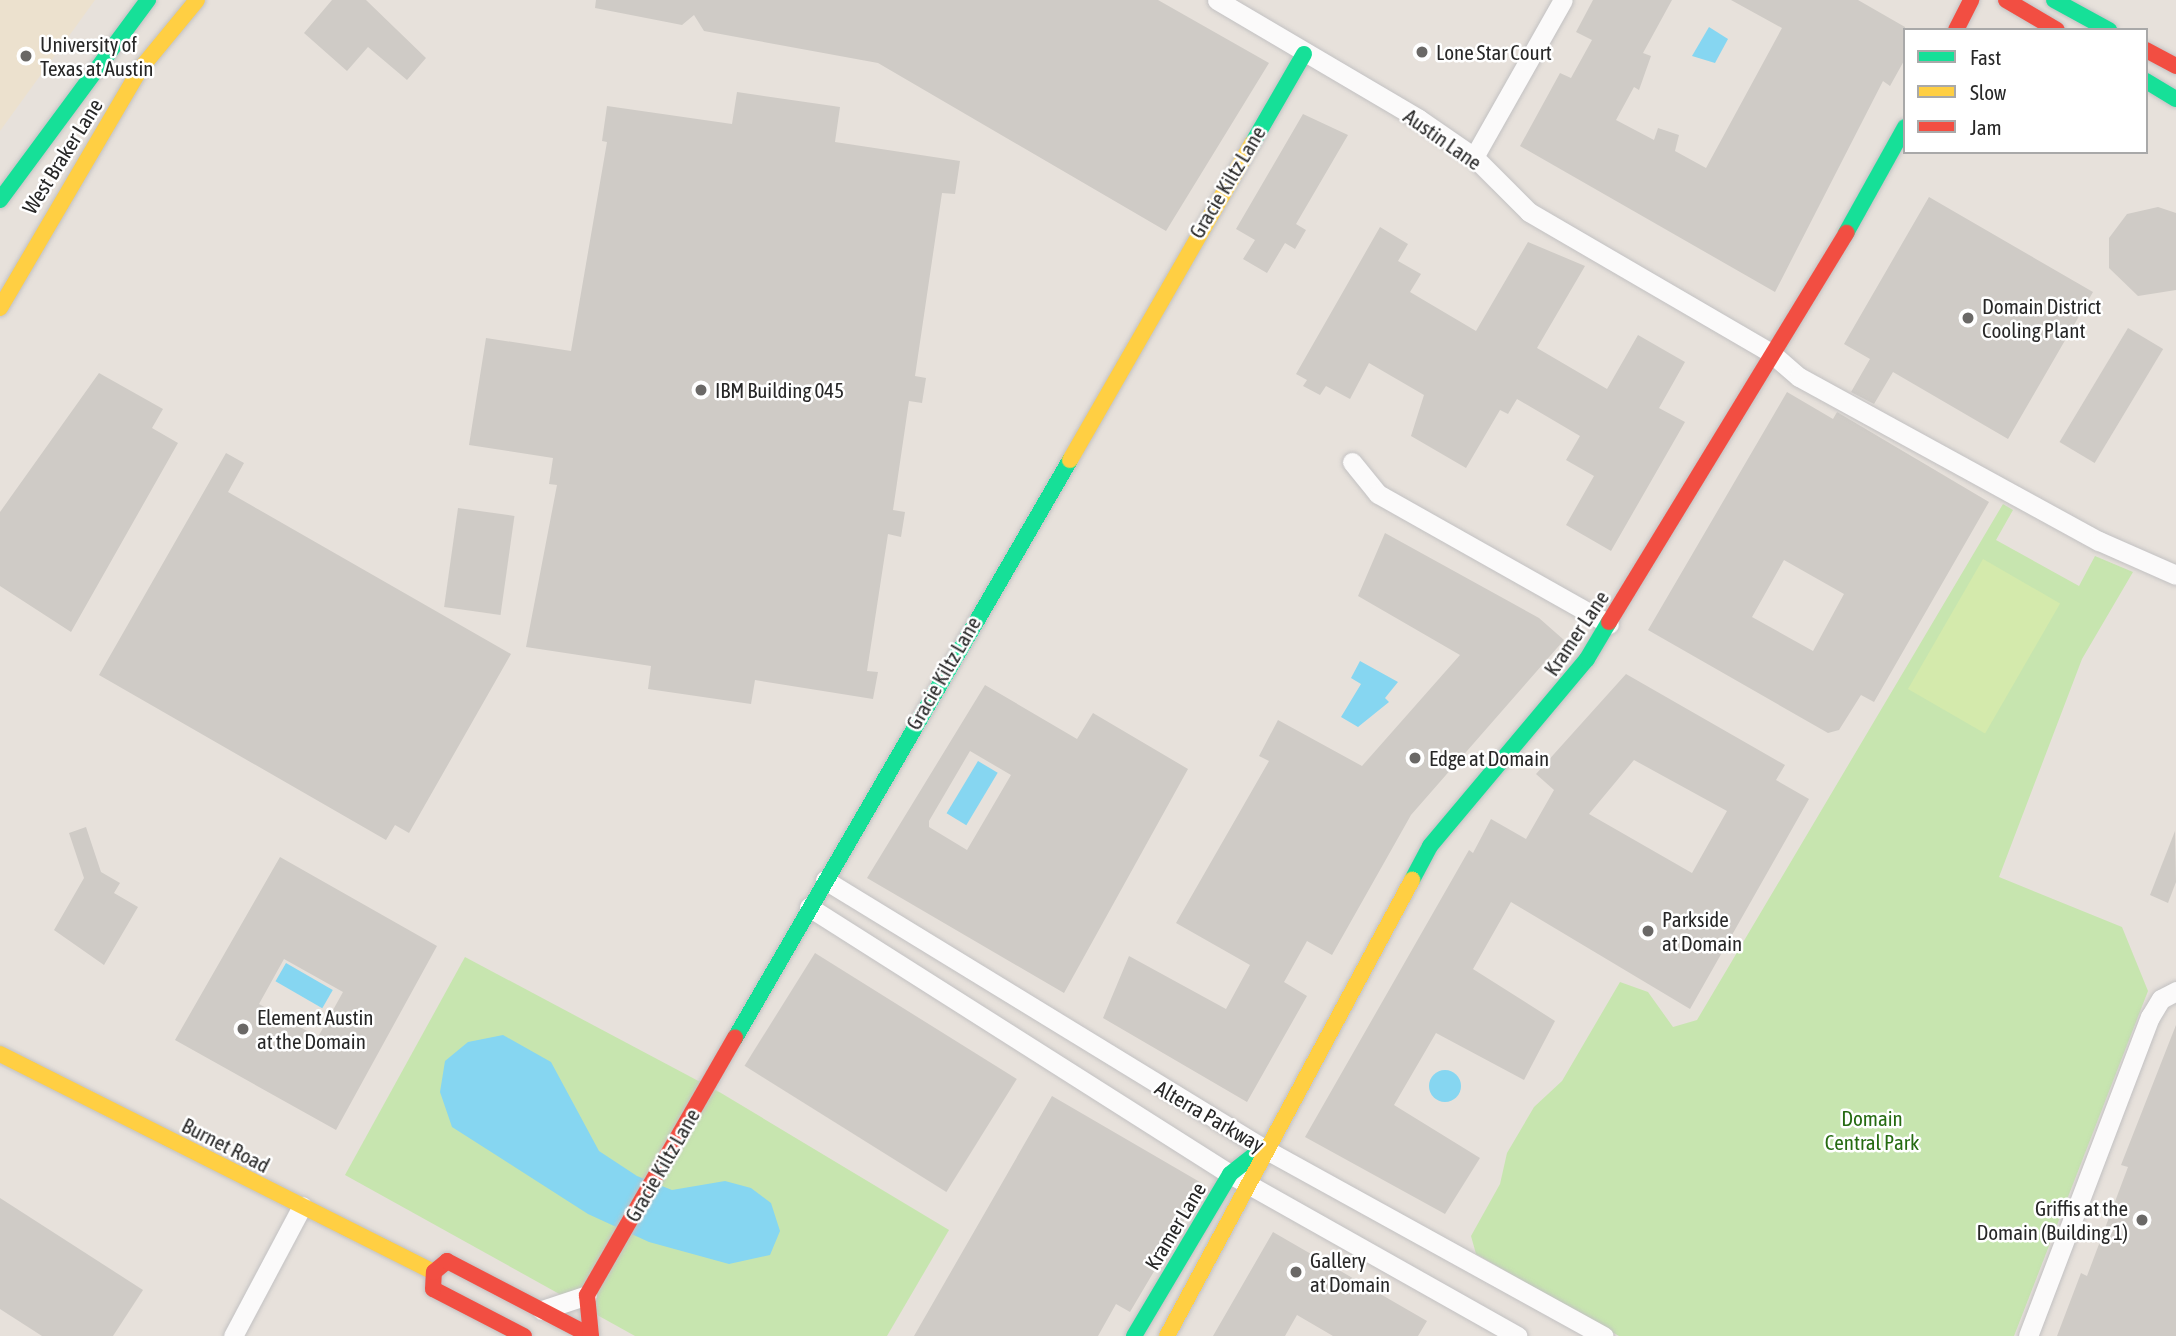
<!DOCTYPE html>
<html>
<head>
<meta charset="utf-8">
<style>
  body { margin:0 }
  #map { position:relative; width:2176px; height:1336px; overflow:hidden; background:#e7e1db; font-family:"Asap Condensed",sans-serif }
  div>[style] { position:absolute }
  .education>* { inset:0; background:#ece1ce }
  .green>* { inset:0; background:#c7e5af }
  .pitch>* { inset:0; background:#d4eaac; transform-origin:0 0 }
  .water>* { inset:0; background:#86d6f1; transform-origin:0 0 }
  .round { border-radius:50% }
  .building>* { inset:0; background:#cfcbc6; transform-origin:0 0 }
  .roads { filter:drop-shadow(0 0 2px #c2c1c2) drop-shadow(0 0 2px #c2c1c2) }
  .street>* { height:19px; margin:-9.5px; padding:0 9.5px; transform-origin:9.5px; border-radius:9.5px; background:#fbfafa }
  .fast>* { height:16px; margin:-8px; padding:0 8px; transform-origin:8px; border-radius:8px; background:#16e098 }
  .slow>* { height:16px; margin:-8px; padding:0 8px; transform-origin:8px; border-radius:8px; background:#ffcf43 }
  .jam>* { height:16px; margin:-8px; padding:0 8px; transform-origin:8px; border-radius:8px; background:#f24e42 }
  .dots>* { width:19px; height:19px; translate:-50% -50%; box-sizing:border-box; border:4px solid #fff; border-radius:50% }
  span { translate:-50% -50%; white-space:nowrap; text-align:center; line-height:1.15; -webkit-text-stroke:5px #fff; paint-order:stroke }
  .poi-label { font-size:21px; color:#272727 }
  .left { translate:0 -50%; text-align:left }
  .right { translate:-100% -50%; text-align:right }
  .street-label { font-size:21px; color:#272727 }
  .park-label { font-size:21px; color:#256a11 }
  .legend { position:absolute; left:1903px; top:28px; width:245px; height:126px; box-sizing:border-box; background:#fff; border:2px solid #a9a9a9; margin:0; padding:9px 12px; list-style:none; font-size:21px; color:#272727 }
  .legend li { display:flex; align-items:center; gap:14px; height:35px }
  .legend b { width:35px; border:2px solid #a9a9a9 }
</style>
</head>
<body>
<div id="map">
  <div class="education">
    <div style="clip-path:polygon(0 0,95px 0,0 131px)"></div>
  </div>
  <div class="green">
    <div style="clip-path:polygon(2003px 504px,2013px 510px,1996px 540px,2079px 586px,2095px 556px,2133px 572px,2082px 659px,1999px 877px,2122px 927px,2148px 991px,2014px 1336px,1619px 1336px,1476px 1254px,1471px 1236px,1500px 1184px,1507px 1153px,1534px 1107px,1562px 1081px,1620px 982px,1648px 992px,1673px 1027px,1697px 1020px)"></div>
    <div style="clip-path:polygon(465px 957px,721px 1093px,949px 1230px,887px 1336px,635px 1336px,345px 1175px)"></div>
  </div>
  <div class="pitch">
    <div style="left:1983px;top:559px;width:89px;height:150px;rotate:30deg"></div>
  </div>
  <div class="water">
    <div style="clip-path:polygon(1709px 27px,1728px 39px,1715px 63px,1692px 56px)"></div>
    <div style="clip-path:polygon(1360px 661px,1398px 682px,1385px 698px,1389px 702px,1358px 727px,1341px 717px,1361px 684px,1351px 678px)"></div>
    <div style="left:978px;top:761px;width:23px;height:61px;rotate:31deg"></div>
    <div style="left:286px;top:963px;width:54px;height:21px;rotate:30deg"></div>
    <div style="clip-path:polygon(503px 1035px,551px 1062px,599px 1151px,637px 1176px,672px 1190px,725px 1181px,751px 1188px,771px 1203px,780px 1231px,770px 1255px,729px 1264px,649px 1242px,588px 1214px,452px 1127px,440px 1092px,445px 1061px,468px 1042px)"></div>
    <div class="round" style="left:1429px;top:1070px;width:32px;height:32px"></div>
  </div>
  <div class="building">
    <div style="clip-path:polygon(332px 0,366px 0,426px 58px,407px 80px,368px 47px,347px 71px,304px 33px)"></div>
    <div style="clip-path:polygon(596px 0,1158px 0,1269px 63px,1166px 231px,878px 63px,704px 31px,694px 15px,682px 25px,595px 8px)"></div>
    <div style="clip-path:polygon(1593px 0,1672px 0,1643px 53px,1651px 56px,1639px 90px,1634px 87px,1616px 120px,1654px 140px,1658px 128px,1679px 135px,1675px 151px,1706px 168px,1782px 28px,1731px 0,1858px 0,1905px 27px,1905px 59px,1890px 86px,1883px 81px,1775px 292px,1520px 146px,1560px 73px,1571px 78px,1592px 40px,1576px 32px)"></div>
    <div style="clip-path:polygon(737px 92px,840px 107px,835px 142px,960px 161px,955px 194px,942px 193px,915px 376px,926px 378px,922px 403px,909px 401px,893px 510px,905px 512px,901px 537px,888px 534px,867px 671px,878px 672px,873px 699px,755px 680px,751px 704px,648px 689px,651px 666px,526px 647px,557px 485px,549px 484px,553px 458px,469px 445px,486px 338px,571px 351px,607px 142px,602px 141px,607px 106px,732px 124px)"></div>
    <div style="clip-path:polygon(1303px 114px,1348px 135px,1296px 224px,1306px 230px,1295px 249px,1285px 243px,1267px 273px,1243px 259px,1255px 240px,1236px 229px)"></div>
    <div style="clip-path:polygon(1929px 197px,2093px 292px,2008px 439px,1893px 372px,1874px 404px,1851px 392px,1870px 359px,1844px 344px)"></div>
    <div style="clip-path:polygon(2158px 207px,2176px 213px,2176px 290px,2138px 296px,2109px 268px,2109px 238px,2127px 214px)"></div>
    <div style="clip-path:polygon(1380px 227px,1408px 244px,1398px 261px,1421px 274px,1410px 292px,1476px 331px,1528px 242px,1585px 266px,1537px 348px,1607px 389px,1638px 335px,1685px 362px,1659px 408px,1685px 422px,1611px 551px,1566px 525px,1594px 476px,1566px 460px,1580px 436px,1517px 399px,1508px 414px,1500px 410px,1466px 468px,1411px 436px,1424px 395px,1369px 363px,1350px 399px,1326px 386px,1320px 395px,1303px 386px,1307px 380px,1296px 374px)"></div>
    <div style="left:2128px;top:328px;width:41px;height:133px;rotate:31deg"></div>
    <div style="clip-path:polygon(99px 373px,163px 409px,152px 428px,178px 443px,71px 632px,0 586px,0 512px)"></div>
    <div style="clip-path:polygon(evenodd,1787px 392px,1833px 419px,1837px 412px,1989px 502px,1874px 702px,1861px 695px,1839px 730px,1828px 733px,1648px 630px,1787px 392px,1784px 560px,1844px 594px,1813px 651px,1752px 617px,1784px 560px)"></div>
    <div style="clip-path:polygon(226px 453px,244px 463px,228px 492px,511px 654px,409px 833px,395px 825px,386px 840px,99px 675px)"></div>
    <div style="left:458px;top:508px;width:57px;height:100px;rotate:8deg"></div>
    <div style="clip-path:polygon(1385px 533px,1539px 618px,1564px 640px,1411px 815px,1332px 955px,1307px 941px,1284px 982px,1307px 996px,1247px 1102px,1103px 1018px,1129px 956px,1226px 1009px,1250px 965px,1176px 923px,1269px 761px,1259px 756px,1278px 720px,1362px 766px,1460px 655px,1358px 596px)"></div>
    <div style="clip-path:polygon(evenodd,1626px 674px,1785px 765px,1776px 780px,1809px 799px,1690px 1009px,1511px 902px,1473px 969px,1555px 1021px,1524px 1080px,1436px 1033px,1394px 1105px,1480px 1158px,1445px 1214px,1305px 1137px,1469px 850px,1473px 853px,1491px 819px,1526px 839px,1554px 790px,1536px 774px,1626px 674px,1634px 760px,1727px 811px,1692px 873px,1589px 814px,1634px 760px)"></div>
    <div style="clip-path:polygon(evenodd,985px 685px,1077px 739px,1093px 713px,1188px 769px,1064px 993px,867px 878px,985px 685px,970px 751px,1011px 775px,967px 850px,929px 827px,929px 821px,970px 751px)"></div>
    <div style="clip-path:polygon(86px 827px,101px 872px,120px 883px,114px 893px,138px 907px,104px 965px,54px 930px,84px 878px,69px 833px)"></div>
    <div style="clip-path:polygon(2175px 831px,2176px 882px,2168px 903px,2150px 895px)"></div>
    <div style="clip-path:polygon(evenodd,280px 857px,437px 946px,336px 1130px,175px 1040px,280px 857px,284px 959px,343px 992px,318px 1037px,259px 1004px,284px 959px)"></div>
    <div style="left:815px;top:953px;width:238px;height:133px;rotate:32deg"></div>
    <div style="clip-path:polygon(2176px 1025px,2176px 1336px,2057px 1336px,2081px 1273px,2087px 1276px,2128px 1167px,2121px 1165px)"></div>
    <div style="clip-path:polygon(1052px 1096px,1205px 1185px,1130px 1312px,1116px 1304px,1098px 1336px,914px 1336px)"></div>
    <div style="clip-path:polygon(0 1198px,143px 1290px,113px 1336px,42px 1336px,0 1309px)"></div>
    <div style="clip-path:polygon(1273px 1232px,1427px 1321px,1418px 1336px,1333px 1336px,1297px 1315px,1285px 1336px,1213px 1336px)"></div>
  </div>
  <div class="roads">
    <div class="street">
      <div style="left:1217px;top:0;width:234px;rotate:30.5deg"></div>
      <div style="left:1419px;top:119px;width:67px;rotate:34.6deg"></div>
      <div style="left:1474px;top:157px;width:78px;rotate:45deg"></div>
      <div style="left:1529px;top:212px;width:279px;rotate:30.2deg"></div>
      <div style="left:1770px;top:352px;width:38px;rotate:41deg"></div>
      <div style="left:1799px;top:377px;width:342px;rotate:28.7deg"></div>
      <div style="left:2099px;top:541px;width:84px;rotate:23.8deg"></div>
      <div style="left:1474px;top:157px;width:180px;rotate:-60.5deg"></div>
      <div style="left:1352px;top:462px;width:41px;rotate:50.9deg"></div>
      <div style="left:1378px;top:494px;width:265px;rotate:29.4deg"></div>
      <div style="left:825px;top:880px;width:513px;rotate:31.46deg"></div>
      <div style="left:1263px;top:1148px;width:389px;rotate:28.9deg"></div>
      <div style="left:809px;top:907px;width:499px;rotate:32.4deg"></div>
      <div style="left:1230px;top:1174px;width:330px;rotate:29.4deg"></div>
      <div style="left:542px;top:1310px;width:47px;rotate:-18.4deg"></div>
      <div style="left:233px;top:1336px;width:147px;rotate:-62deg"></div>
      <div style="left:2028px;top:1336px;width:342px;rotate:-69.1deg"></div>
      <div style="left:2150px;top:1017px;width:21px;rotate:-59deg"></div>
      <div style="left:2161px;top:999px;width:17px;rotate:-28deg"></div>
    </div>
    <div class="fast">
      <div style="left:2054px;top:0;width:63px;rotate:28.6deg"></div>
      <div style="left:2146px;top:81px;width:35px;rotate:31deg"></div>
      <div style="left:1252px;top:144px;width:104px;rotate:-60deg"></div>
      <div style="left:0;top:200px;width:249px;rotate:-53.5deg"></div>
      <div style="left:1846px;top:233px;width:121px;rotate:-60.9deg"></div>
      <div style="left:1412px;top:880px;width:38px;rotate:-62deg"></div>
      <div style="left:1430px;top:846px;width:244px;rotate:-50deg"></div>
      <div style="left:1587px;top:659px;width:43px;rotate:-59.3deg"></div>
      <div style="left:735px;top:1038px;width:668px;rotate:-59.9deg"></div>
      <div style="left:1134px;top:1336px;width:188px;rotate:-59.3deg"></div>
      <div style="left:1230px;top:1174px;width:42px;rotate:-38.2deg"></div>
    </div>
    <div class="slow">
      <div style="left:0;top:308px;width:278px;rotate:-59.6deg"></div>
      <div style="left:141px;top:68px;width:88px;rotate:-50.5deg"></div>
      <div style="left:1070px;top:460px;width:365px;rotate:-60.1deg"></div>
      <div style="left:0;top:1054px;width:486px;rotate:26.7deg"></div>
      <div style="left:1167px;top:1336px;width:518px;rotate:-61.75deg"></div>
    </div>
    <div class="jam">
      <div style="left:2006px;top:0;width:59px;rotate:30.5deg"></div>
      <div style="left:1956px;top:30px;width:34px;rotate:-63deg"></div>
      <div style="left:2146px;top:50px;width:34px;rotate:28deg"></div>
      <div style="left:1609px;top:622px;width:456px;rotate:-58.6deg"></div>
      <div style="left:524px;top:1336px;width:102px;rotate:-152.7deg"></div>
      <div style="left:433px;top:1289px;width:17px;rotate:-87deg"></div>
      <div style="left:434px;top:1272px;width:17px;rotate:-40deg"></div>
      <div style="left:447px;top:1261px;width:162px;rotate:27.5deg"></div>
      <div style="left:591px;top:1336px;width:41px;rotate:-95.6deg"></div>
      <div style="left:587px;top:1295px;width:297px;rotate:-60.1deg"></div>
    </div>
  </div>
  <div class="dots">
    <div style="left:1422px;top:52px;background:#6a6866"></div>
    <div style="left:26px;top:56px;background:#6a6866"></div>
    <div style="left:1968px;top:318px;background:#6a6866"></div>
    <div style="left:701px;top:390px;background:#6a6866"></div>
    <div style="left:1415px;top:758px;background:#6a6866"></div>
    <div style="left:1648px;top:931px;background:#6a6866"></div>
    <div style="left:243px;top:1029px;background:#6a6866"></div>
    <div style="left:2142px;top:1220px;background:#6a6866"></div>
    <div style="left:1296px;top:1272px;background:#6a6866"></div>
  </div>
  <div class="poi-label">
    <span class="left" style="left:40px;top:56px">University of<br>Texas at Austin</span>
    <span class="left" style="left:1436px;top:52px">Lone Star Court</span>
    <span class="left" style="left:1982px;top:318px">Domain District<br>Cooling Plant</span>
    <span class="left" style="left:715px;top:390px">IBM Building 045</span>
    <span class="left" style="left:1429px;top:758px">Edge at Domain</span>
    <span class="left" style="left:1662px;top:931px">Parkside<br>at Domain</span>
    <span class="left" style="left:257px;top:1029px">Element Austin<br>at the Domain</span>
    <span class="right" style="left:2128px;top:1220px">Griffis at the<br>Domain (Building 1)</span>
    <span class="left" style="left:1310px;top:1272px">Gallery<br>at Domain</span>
  </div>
  <div class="street-label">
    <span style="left:1443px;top:139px;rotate:35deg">Austin Lane</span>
    <span style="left:62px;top:156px;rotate:-58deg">West Braker Lane</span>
    <span style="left:1227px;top:182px;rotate:-59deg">Gracie Kiltz Lane</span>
    <span style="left:1576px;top:633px;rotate:-56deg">Kramer Lane</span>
    <span style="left:943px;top:673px;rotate:-60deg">Gracie Kiltz Lane</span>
    <span style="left:1210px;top:1116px;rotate:30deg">Alterra Parkway</span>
    <span style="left:226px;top:1145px;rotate:27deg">Burnet Road</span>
    <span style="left:662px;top:1165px;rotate:-60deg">Gracie Kiltz Lane</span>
    <span style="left:1175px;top:1226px;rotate:-59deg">Kramer Lane</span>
  </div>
  <div class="park-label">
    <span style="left:1872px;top:1130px">Domain<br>Central Park</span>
  </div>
  <ul class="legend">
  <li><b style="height:9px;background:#16e098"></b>Fast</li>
  <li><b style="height:9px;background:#ffcf43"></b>Slow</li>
  <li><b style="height:9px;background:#f24e42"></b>Jam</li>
  </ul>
</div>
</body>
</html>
